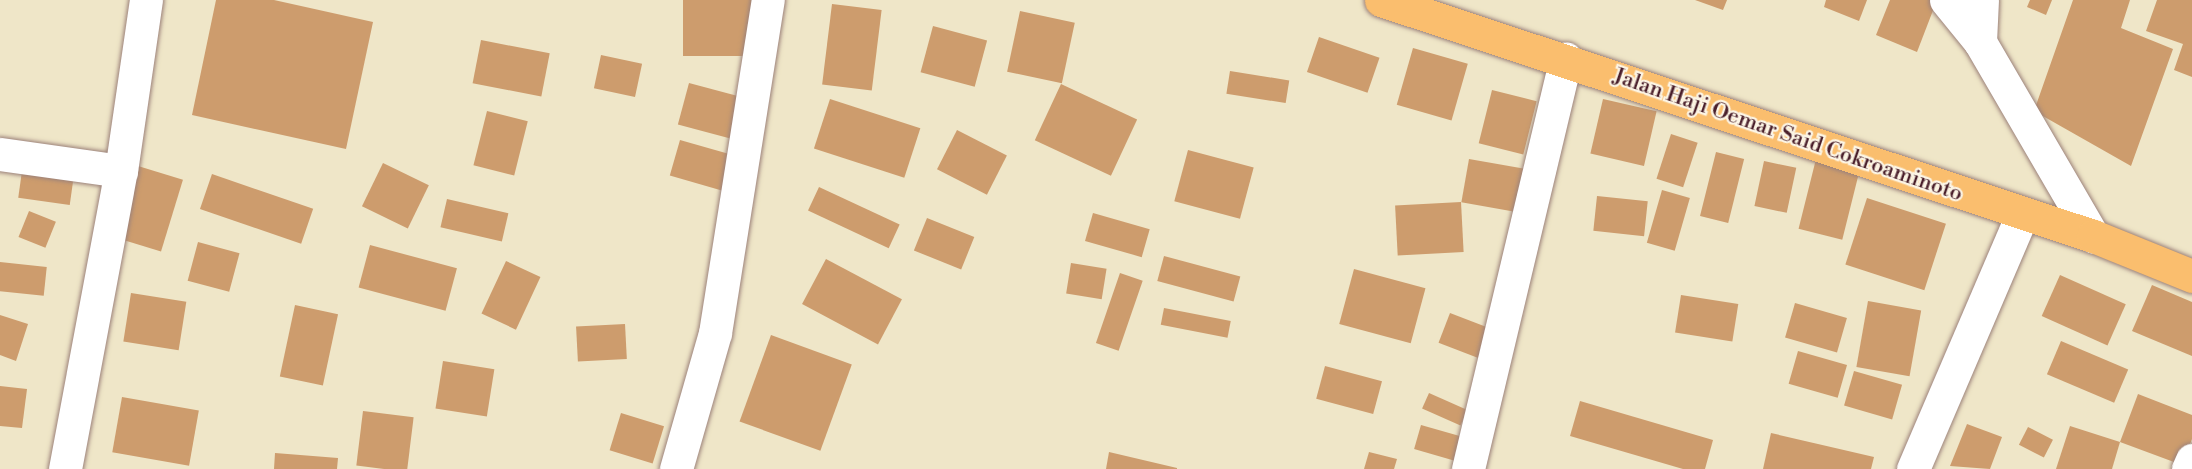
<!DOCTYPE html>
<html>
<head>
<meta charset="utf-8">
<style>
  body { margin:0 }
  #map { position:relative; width:2192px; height:469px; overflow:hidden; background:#efe6c8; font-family:"Libre Bodoni",serif }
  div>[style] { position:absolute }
  .building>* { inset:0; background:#cd9c6d; transform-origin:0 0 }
  .roads { filter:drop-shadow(0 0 2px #9c827a) drop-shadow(0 0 2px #9c827a) }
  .minor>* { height:33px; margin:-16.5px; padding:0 16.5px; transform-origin:16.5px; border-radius:16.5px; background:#fff }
  .major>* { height:33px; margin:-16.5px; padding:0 16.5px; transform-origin:16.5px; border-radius:16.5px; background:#fabe6e }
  span { translate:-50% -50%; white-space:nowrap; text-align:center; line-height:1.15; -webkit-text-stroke:4.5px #fcf5e5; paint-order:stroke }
  .street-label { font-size:22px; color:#4a1f2b }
</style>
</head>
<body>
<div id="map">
  <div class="building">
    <div style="clip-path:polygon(216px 0,274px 0,373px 22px,346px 149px,192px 115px)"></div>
    <div style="left:683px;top:0;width:71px;height:56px"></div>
    <div style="clip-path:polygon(1695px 0,1727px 0,1723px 10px)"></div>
    <div style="clip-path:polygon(1826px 0,1867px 0,1859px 21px,1824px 7px)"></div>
    <div style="clip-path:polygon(1890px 0,1937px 0,1917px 52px,1876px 35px)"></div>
    <div style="clip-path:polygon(2030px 0,2052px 0,2046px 15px,2027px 7px)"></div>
    <div style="clip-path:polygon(2073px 0,2130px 0,2121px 28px,2173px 49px,2131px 166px,2034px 111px)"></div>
    <div style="clip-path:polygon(2157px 0,2192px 0,2192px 77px,2174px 70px,2183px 44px,2146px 31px)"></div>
    <div style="left:832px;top:4px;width:50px;height:81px;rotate:7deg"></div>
    <div style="left:1020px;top:11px;width:56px;height:62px;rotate:12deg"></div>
    <div style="left:933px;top:26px;width:56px;height:48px;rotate:15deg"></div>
    <div style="left:1319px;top:37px;width:64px;height:37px;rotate:19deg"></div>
    <div style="left:481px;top:40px;width:70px;height:44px;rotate:11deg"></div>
    <div style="left:1413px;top:48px;width:57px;height:59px;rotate:16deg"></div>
    <div style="left:601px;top:55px;width:42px;height:34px;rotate:12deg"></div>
    <div style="left:1230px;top:71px;width:60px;height:23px;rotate:9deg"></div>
    <div style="left:689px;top:83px;width:63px;height:43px;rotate:15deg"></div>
    <div style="left:1061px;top:84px;width:84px;height:62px;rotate:25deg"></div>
    <div style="left:1492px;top:90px;width:46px;height:55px;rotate:14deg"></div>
    <div style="left:830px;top:99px;width:95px;height:52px;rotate:18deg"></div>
    <div style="left:1603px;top:99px;width:55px;height:56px;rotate:13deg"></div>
    <div style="left:487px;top:111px;width:42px;height:56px;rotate:14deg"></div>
    <div style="left:957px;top:130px;width:56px;height:44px;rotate:27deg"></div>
    <div style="left:1671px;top:134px;width:28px;height:47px;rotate:18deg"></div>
    <div style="left:680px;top:140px;width:63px;height:37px;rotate:16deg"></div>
    <div style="left:1188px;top:150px;width:68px;height:53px;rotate:15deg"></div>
    <div style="left:1716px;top:152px;width:29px;height:66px;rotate:14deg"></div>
    <div style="left:1469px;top:159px;width:66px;height:44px;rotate:10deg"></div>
    <div style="left:1816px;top:159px;width:45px;height:72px;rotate:14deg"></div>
    <div style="left:1764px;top:161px;width:33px;height:46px;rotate:12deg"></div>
    <div style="left:383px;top:163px;width:51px;height:48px;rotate:26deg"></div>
    <div style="left:138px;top:166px;width:47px;height:75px;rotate:17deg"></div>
    <div style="left:22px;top:171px;width:52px;height:27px;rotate:8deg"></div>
    <div style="left:212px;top:174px;width:107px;height:37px;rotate:19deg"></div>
    <div style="left:819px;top:187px;width:89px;height:26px;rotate:25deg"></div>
    <div style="left:1662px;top:190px;width:29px;height:55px;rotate:16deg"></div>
    <div style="left:1597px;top:196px;width:51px;height:35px;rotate:6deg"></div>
    <div style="left:1867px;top:198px;width:83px;height:70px;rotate:18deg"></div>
    <div style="left:447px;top:199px;width:63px;height:29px;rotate:13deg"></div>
    <div style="left:1461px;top:202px;width:50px;height:66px;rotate:87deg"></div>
    <div style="left:29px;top:211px;width:29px;height:28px;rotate:22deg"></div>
    <div style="left:1093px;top:213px;width:59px;height:29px;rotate:16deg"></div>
    <div style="left:927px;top:218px;width:51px;height:35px;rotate:22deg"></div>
    <div style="left:198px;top:242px;width:43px;height:40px;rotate:15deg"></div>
    <div style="left:370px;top:245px;width:90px;height:44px;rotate:15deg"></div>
    <div style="left:1164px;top:256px;width:79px;height:26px;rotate:15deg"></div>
    <div style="left:826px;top:259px;width:86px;height:51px;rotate:28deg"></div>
    <div style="left:506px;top:261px;width:38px;height:58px;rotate:25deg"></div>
    <div style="left:0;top:262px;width:47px;height:29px;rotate:6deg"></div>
    <div style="left:1071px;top:263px;width:36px;height:31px;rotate:9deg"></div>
    <div style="left:1354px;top:269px;width:74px;height:57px;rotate:15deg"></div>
    <div style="left:1120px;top:273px;width:24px;height:74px;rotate:19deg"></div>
    <div style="left:2060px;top:275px;width:72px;height:45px;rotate:24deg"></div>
    <div style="clip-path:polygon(2152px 285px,2192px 302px,2192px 356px,2132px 331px)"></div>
    <div style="left:131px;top:293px;width:56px;height:49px;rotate:9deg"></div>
    <div style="left:1681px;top:295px;width:58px;height:38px;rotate:9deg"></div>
    <div style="left:1868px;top:301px;width:54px;height:67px;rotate:10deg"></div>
    <div style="left:1795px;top:303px;width:54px;height:36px;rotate:16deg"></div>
    <div style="left:295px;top:305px;width:44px;height:73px;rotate:12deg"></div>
    <div style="left:1164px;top:308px;width:68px;height:17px;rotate:11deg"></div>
    <div style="left:1450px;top:313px;width:53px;height:32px;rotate:21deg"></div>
    <div style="clip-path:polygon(0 315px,28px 324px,16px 361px,0 355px)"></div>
    <div style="left:625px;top:324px;width:35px;height:49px;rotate:87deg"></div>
    <div style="left:771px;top:335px;width:86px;height:92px;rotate:20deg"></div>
    <div style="left:2061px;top:341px;width:73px;height:36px;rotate:23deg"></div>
    <div style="left:1798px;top:351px;width:51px;height:34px;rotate:16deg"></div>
    <div style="left:443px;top:361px;width:52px;height:48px;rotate:9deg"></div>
    <div style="left:1325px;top:366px;width:59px;height:34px;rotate:15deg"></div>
    <div style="left:1854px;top:371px;width:50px;height:36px;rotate:16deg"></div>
    <div style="clip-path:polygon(0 386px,27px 389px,22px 428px,0 426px)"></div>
    <div style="left:1429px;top:393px;width:42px;height:17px;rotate:24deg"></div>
    <div style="clip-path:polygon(2138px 394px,2192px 415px,2192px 439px,2182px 465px,2120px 442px)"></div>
    <div style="left:122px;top:397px;width:78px;height:56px;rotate:10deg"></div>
    <div style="clip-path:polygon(1580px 401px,1713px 440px,1705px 469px,1683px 469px,1570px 436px)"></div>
    <div style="left:363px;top:411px;width:51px;height:55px;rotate:7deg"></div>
    <div style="left:621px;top:413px;width:45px;height:39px;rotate:17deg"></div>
    <div style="clip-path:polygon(1967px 424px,2002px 437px,1990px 469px,1950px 466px)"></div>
    <div style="left:1421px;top:425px;width:53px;height:25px;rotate:16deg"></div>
    <div style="clip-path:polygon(2070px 426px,2120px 442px,2112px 469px,2056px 469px)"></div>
    <div style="left:2028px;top:427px;width:28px;height:20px;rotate:27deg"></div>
    <div style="clip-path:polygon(1771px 433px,1874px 457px,1871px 469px,1763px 469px)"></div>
    <div style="clip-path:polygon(1109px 452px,1177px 468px,1177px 469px,1106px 469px)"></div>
    <div style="clip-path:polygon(1369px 452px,1397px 459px,1394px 469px,1364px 469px)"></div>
    <div style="clip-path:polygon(275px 453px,338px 458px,337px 469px,274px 469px)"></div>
  </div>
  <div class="roads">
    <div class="minor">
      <div style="left:1946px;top:0;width:54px;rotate:51deg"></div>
      <div style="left:1980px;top:42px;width:225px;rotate:59.8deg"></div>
      <div style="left:1980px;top:42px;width:42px;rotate:-87.3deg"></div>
      <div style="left:0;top:154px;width:122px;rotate:8deg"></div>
      <div style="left:65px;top:469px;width:303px;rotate:-79.4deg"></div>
      <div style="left:121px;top:171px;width:173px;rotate:-81.7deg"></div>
      <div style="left:676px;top:469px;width:141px;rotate:-74deg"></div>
      <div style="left:715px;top:333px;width:337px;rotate:-81deg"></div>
      <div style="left:1468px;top:469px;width:422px;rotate:-76.6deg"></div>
      <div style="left:1913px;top:469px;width:276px;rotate:-66.8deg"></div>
      <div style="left:2188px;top:469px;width:10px;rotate:-66deg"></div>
    </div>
    <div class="major">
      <div style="left:1381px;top:0;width:750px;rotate:18.34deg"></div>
      <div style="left:2093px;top:236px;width:107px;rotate:22deg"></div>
    </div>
  </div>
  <div class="street-label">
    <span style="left:1788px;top:135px;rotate:19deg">Jalan Haji Oemar Said Cokroaminoto</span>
  </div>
</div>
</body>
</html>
